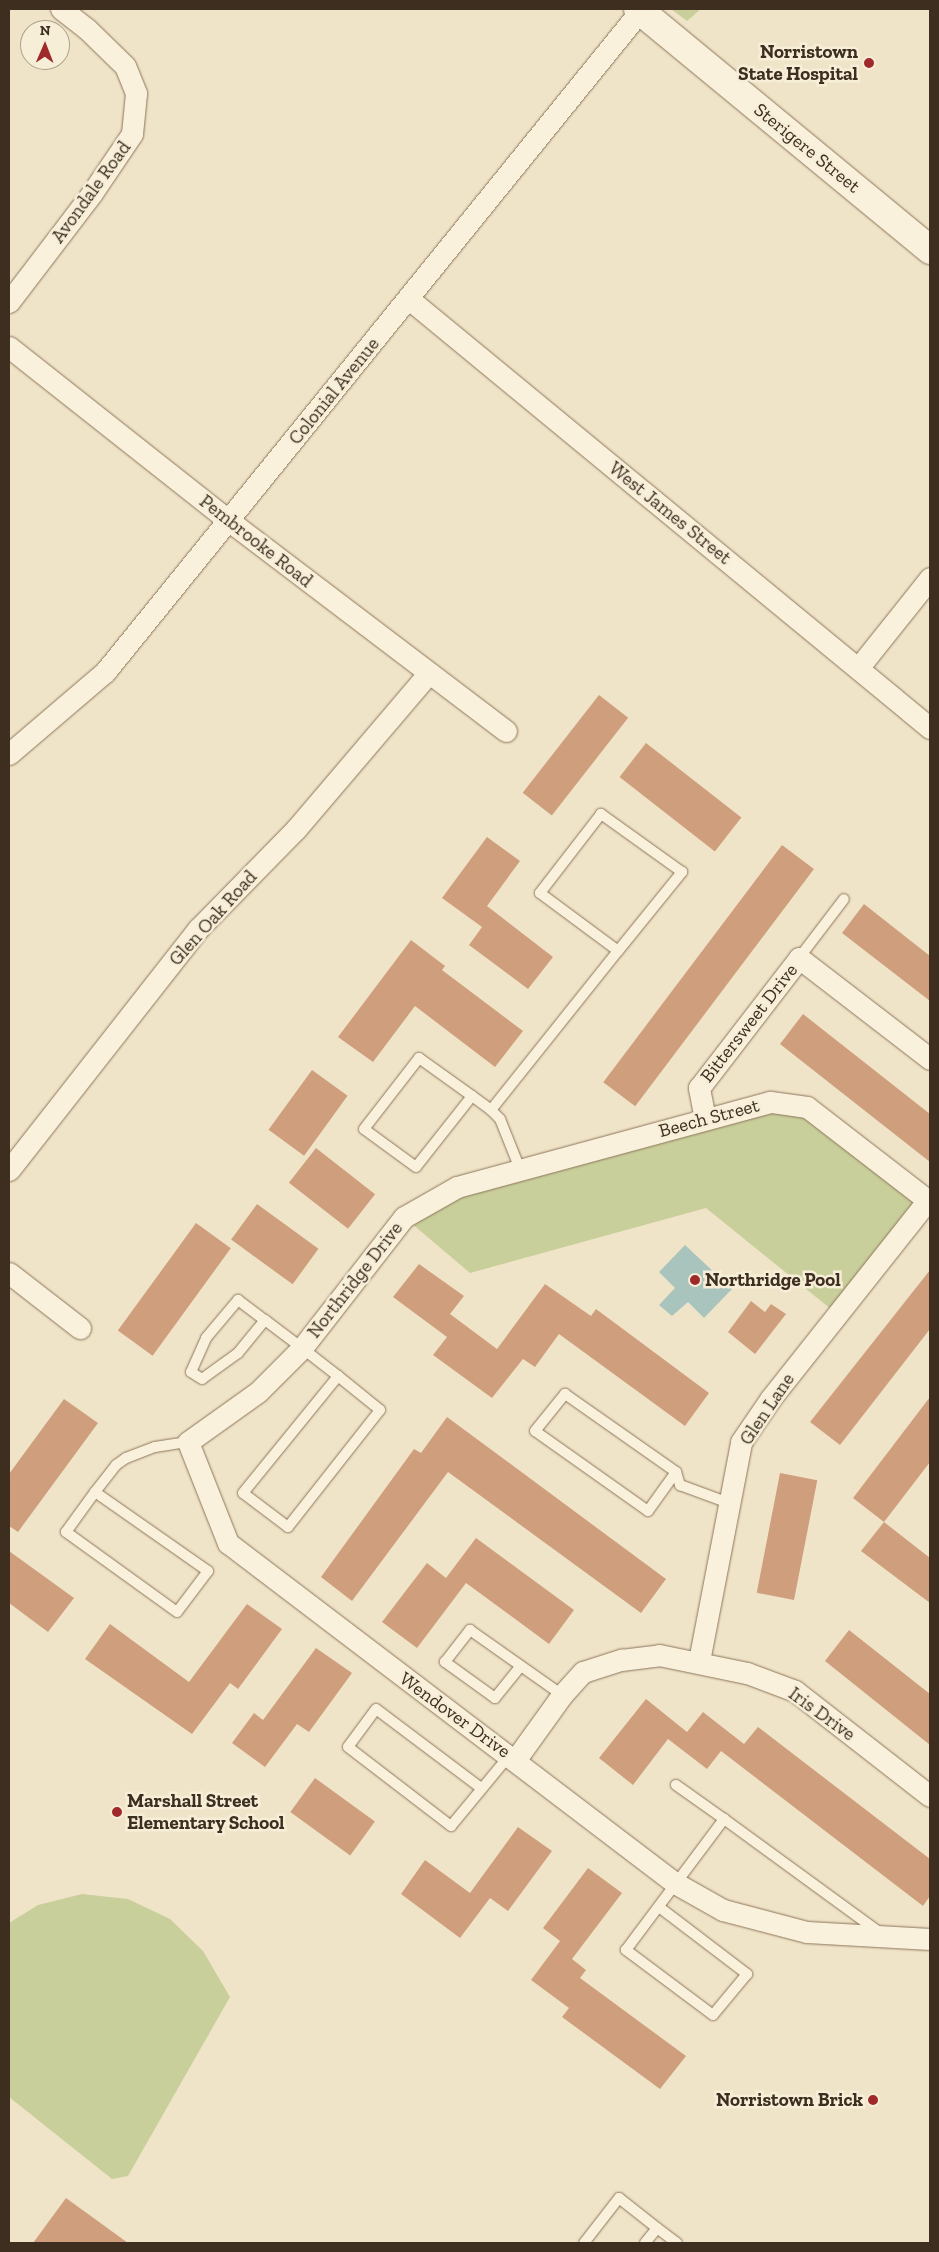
<!DOCTYPE html>
<html>
<head>
<meta charset="utf-8">
<style>
  body { margin:0 }
  #map { position:relative; width:939px; height:2252px; overflow:hidden; background:#f0e4c8; font-family:"Zilla Slab",serif }
  div>[style] { position:absolute }
  .green>* { inset:0; background:#c9cf9b }
  .water>* { inset:0; background:#a9c4bc }
  .building>* { inset:0; background:#cf9f7d; transform-origin:0 0 }
  .roads { filter:drop-shadow(0 0 1px #8d765c) drop-shadow(0 0 1px #8d765c) }
  .lane>* { height:10px; margin:-5px; padding:0 5px; transform-origin:5px; border-radius:5px; background:#faf1dc }
  .street>* { height:21px; margin:-10.5px; padding:0 10.5px; transform-origin:10.5px; border-radius:10.5px; background:#faf1dc }
  .secondary>* { height:28px; margin:-14px; padding:0 14px; transform-origin:14px; border-radius:14px; background:#faf1dc }
  .dots>* { width:14px; height:14px; translate:-50% -50%; box-sizing:border-box; border:2px solid #f7eed8; border-radius:50% }
  span { translate:-50% -50%; white-space:nowrap; text-align:center; line-height:1.15; -webkit-text-stroke:5px #f7eed8; paint-order:stroke }
  .poi-label { font-size:19px; color:#3d2e20; font-weight:700 }
  .right { translate:-100% -50%; text-align:right }
  .left { translate:0 -50%; text-align:left }
  .street-label { font-size:19px; color:#3d2e20 }
  .frame { position:absolute; inset:0; border:10px solid #3d2e20; pointer-events:none }
  .north { position:absolute; left:20px; top:20px; width:50px; height:50px; box-sizing:border-box; background:#f7eed8; border:1px solid #ada18e; border-radius:50%; rotate:1deg; font-size:14px; font-weight:700; line-height:20px; text-align:center; color:#3d2e20 }
  .north::after { content:''; display:block; margin:auto; width:18px; height:22px; background:#9e2a2b; clip-path:polygon(50% 0,100% 100%,50% 72%,0 100%) }
</style>
</head>
<body>
<div id="map">
  <div class="green">
    <div style="clip-path:polygon(671px 9px,701px 9px,687px 21px)"></div>
    <div style="clip-path:polygon(807px 1107px,928px 1200px,837px 1314px,706px 1208px,470px 1273px,404px 1217px,457px 1187px,705px 1119px)"></div>
    <div style="clip-path:polygon(82px 1894px,128px 1899px,170px 1919px,203px 1951px,230px 1997px,128px 2176px,112px 2179px,9px 2097px,9px 1923px,38px 1905px)"></div>
  </div>
  <div class="water">
    <div style="clip-path:polygon(685px 1245px,732px 1289px,704px 1318px,688px 1302px,672px 1316px,659px 1305px,675px 1288px,659px 1272px)"></div>
  </div>
  <div class="building">
    <div style="left:599px;top:695px;width:37px;height:124px;rotate:38deg"></div>
    <div style="left:646px;top:743px;width:121px;height:43px;rotate:38deg"></div>
    <div style="clip-path:polygon(487px 837px,520px 861px,487px 906px,553px 957px,528px 989px,469px 945px,482px 927px,442px 898px)"></div>
    <div style="left:782px;top:845px;width:40px;height:297px;rotate:37deg"></div>
    <div style="clip-path:polygon(864px 904px,930px 956px,930px 1001px,842px 933px)"></div>
    <div style="clip-path:polygon(411px 940px,445px 966px,442px 970px,523px 1031px,495px 1067px,415px 1006px,373px 1062px,338px 1037px)"></div>
    <div style="clip-path:polygon(803px 1014px,930px 1114px,930px 1162px,780px 1044px)"></div>
    <div style="left:312px;top:1070px;width:44px;height:74px;rotate:36deg"></div>
    <div style="left:316px;top:1148px;width:75px;height:44px;rotate:38deg"></div>
    <div style="left:257px;top:1204px;width:76px;height:44px;rotate:36deg"></div>
    <div style="left:196px;top:1223px;width:43px;height:133px;rotate:36deg"></div>
    <div style="clip-path:polygon(419px 1264px,464px 1296px,450px 1314px,497px 1349px,545px 1284px,591px 1316px,596px 1309px,709px 1393px,685px 1426px,559px 1334px,535px 1367px,523px 1359px,492px 1398px,433px 1355px,447px 1337px,393px 1297px)"></div>
    <div style="clip-path:polygon(930px 1270px,930px 1329px,840px 1445px,810px 1422px)"></div>
    <div style="clip-path:polygon(751px 1301px,765px 1312px,771px 1304px,786px 1314px,755px 1354px,728px 1332px)"></div>
    <div style="clip-path:polygon(930px 1397px,930px 1462px,884px 1522px,853px 1498px)"></div>
    <div style="clip-path:polygon(64px 1399px,98px 1423px,18px 1532px,9px 1526px,9px 1474px)"></div>
    <div style="clip-path:polygon(447px 1417px,666px 1579px,641px 1613px,448px 1472px,352px 1601px,321px 1577px,414px 1449px,421px 1453px)"></div>
    <div style="left:780px;top:1473px;width:38px;height:122px;rotate:11deg"></div>
    <div style="clip-path:polygon(884px 1522px,930px 1558px,930px 1603px,861px 1551px)"></div>
    <div style="clip-path:polygon(476px 1538px,574px 1610px,549px 1644px,466px 1583px,417px 1648px,382px 1622px,427px 1563px,446px 1578px)"></div>
    <div style="clip-path:polygon(9px 1551px,74px 1598px,48px 1632px,9px 1603px)"></div>
    <div style="clip-path:polygon(247px 1604px,282px 1629px,238px 1689px,230px 1683px,192px 1734px,85px 1659px,110px 1624px,189px 1682px)"></div>
    <div style="clip-path:polygon(849px 1630px,930px 1694px,930px 1745px,825px 1661px)"></div>
    <div style="clip-path:polygon(316px 1648px,352px 1673px,309px 1732px,297px 1724px,265px 1767px,232px 1743px,254px 1713px,263px 1720px)"></div>
    <div style="clip-path:polygon(646px 1699px,687px 1732px,703px 1712px,744px 1744px,758px 1727px,930px 1859px,930px 1896px,923px 1906px,721px 1751px,707px 1769px,668px 1739px,633px 1785px,599px 1758px)"></div>
    <div style="left:315px;top:1778px;width:74px;height:42px;rotate:36deg"></div>
    <div style="clip-path:polygon(518px 1827px,552px 1851px,508px 1911px,490px 1898px,460px 1938px,401px 1894px,425px 1860px,470px 1893px)"></div>
    <div style="clip-path:polygon(588px 1868px,622px 1893px,572px 1959px,586px 1970px,580px 1978px,686px 2056px,660px 2089px,562px 2017px,569px 2008px,531px 1980px,560px 1941px,543px 1928px)"></div>
    <div style="clip-path:polygon(66px 2198px,128px 2243px,33px 2243px)"></div>
  </div>
  <div class="roads">
    <div class="lane">
      <div style="left:799px;top:958px;width:74px;rotate:-52.7deg"></div>
      <div style="left:472px;top:1096px;width:90px;rotate:128.3deg"></div>
      <div style="left:416px;top:1167px;width:64px;rotate:-143.8deg"></div>
      <div style="left:364px;top:1129px;width:90px;rotate:-52.2deg"></div>
      <div style="left:419px;top:1058px;width:65px;rotate:35.6deg"></div>
      <div style="left:472px;top:1096px;width:24px;rotate:36deg"></div>
      <div style="left:491px;top:1110px;width:13px;rotate:45deg"></div>
      <div style="left:500px;top:1119px;width:54px;rotate:68.2deg"></div>
      <div style="left:491px;top:1110px;width:203px;rotate:-51.4deg"></div>
      <div style="left:618px;top:951px;width:102px;rotate:-51deg"></div>
      <div style="left:682px;top:872px;width:100px;rotate:-144.4deg"></div>
      <div style="left:601px;top:814px;width:100px;rotate:127.7deg"></div>
      <div style="left:540px;top:893px;width:97px;rotate:36.6deg"></div>
      <div style="left:265px;top:1320px;width:43px;rotate:129.3deg"></div>
      <div style="left:238px;top:1353px;width:44px;rotate:144.2deg"></div>
      <div style="left:202px;top:1379px;width:13px;rotate:-148deg"></div>
      <div style="left:191px;top:1372px;width:37px;rotate:-66deg"></div>
      <div style="left:206px;top:1338px;width:50px;rotate:-49.9deg"></div>
      <div style="left:238px;top:1300px;width:34px;rotate:37deg"></div>
      <div style="left:265px;top:1320px;width:46px;rotate:37.1deg"></div>
      <div style="left:302px;top:1348px;width:46px;rotate:37.9deg"></div>
      <div style="left:338px;top:1376px;width:54px;rotate:39deg"></div>
      <div style="left:380px;top:1410px;width:149px;rotate:128.2deg"></div>
      <div style="left:288px;top:1527px;width:56px;rotate:-142.9deg"></div>
      <div style="left:243px;top:1493px;width:151px;rotate:-50.9deg"></div>
      <div style="left:676px;top:1472px;width:48px;rotate:125.7deg"></div>
      <div style="left:648px;top:1511px;width:138px;rotate:-144.7deg"></div>
      <div style="left:535px;top:1431px;width:48px;rotate:-51deg"></div>
      <div style="left:565px;top:1394px;width:136px;rotate:35.1deg"></div>
      <div style="left:676px;top:1472px;width:14px;rotate:73deg"></div>
      <div style="left:680px;top:1485px;width:52px;rotate:20.2deg"></div>
      <div style="left:95px;top:1492px;width:138px;rotate:35deg"></div>
      <div style="left:208px;top:1571px;width:51px;rotate:127.1deg"></div>
      <div style="left:177px;top:1612px;width:137px;rotate:-144.2deg"></div>
      <div style="left:66px;top:1532px;width:49px;rotate:-54.1deg"></div>
      <div style="left:95px;top:1492px;width:34px;rotate:-52deg"></div>
      <div style="left:116px;top:1465px;width:12px;rotate:-35deg"></div>
      <div style="left:126px;top:1458px;width:31px;rotate:-21deg"></div>
      <div style="left:155px;top:1447px;width:33px;rotate:-9deg"></div>
      <div style="left:520px;top:1667px;width:40px;rotate:129deg"></div>
      <div style="left:495px;top:1698px;width:62px;rotate:-144.2deg"></div>
      <div style="left:445px;top:1662px;width:41px;rotate:-52deg"></div>
      <div style="left:470px;top:1630px;width:113px;rotate:35.2deg"></div>
      <div style="left:481px;top:1788px;width:131px;rotate:-143deg"></div>
      <div style="left:376px;top:1709px;width:47px;rotate:126.4deg"></div>
      <div style="left:348px;top:1747px;width:130px;rotate:37.5deg"></div>
      <div style="left:451px;top:1826px;width:91px;rotate:-50.4deg"></div>
      <div style="left:724px;top:1819px;width:192px;rotate:36.1deg"></div>
      <div style="left:659px;top:1907px;width:111px;rotate:37.3deg"></div>
      <div style="left:747px;top:1974px;width:53px;rotate:129.7deg"></div>
      <div style="left:713px;top:2015px;width:109px;rotate:-143.2deg"></div>
      <div style="left:626px;top:1950px;width:164px;rotate:-53.2deg"></div>
      <div style="left:724px;top:1819px;width:59px;rotate:-144.7deg"></div>
      <div style="left:584px;top:2243px;width:57px;rotate:-52.1deg"></div>
      <div style="left:619px;top:2198px;width:48px;rotate:38.3deg"></div>
      <div style="left:645px;top:2243px;width:19px;rotate:-51deg"></div>
      <div style="left:657px;top:2228px;width:25px;rotate:37deg"></div>
    </div>
    <div class="street">
      <div style="left:409px;top:299px;width:675px;rotate:39.47deg"></div>
      <div style="left:9px;top:302px;width:137px;rotate:-52.7deg"></div>
      <div style="left:92px;top:193px;width:71px;rotate:-55.9deg"></div>
      <div style="left:132px;top:134px;width:41px;rotate:-84.4deg"></div>
      <div style="left:136px;top:93px;width:29px;rotate:-112deg"></div>
      <div style="left:125px;top:66px;width:53px;rotate:-135.8deg"></div>
      <div style="left:87px;top:29px;width:33px;rotate:-142deg"></div>
      <div style="left:9px;top:347px;width:279px;rotate:38.3deg"></div>
      <div style="left:228px;top:520px;width:349px;rotate:37.2deg"></div>
      <div style="left:859px;top:667px;width:114px;rotate:-51.4deg"></div>
      <div style="left:9px;top:754px;width:126px;rotate:-40.5deg"></div>
      <div style="left:105px;top:672px;width:850px;rotate:-51.01deg"></div>
      <div style="left:705px;top:1119px;width:32px;rotate:-101deg"></div>
      <div style="left:699px;top:1088px;width:164px;rotate:-52.4deg"></div>
      <div style="left:799px;top:958px;width:165px;rotate:37.6deg"></div>
      <div style="left:9px;top:1170px;width:306px;rotate:-51.9deg"></div>
      <div style="left:198px;top:929px;width:140px;rotate:-45.6deg"></div>
      <div style="left:296px;top:829px;width:204px;rotate:-49.6deg"></div>
      <div style="left:930px;top:1202px;width:155px;rotate:-142.3deg"></div>
      <div style="left:807px;top:1107px;width:37px;rotate:-172deg"></div>
      <div style="left:770px;top:1102px;width:324px;rotate:164.8deg"></div>
      <div style="left:457px;top:1187px;width:61px;rotate:150.5deg"></div>
      <div style="left:404px;top:1217px;width:166px;rotate:127.9deg"></div>
      <div style="left:302px;top:1348px;width:62px;rotate:135deg"></div>
      <div style="left:258px;top:1392px;width:86px;rotate:144.5deg"></div>
      <div style="left:188px;top:1442px;width:109px;rotate:68.4deg"></div>
      <div style="left:228px;top:1543px;width:562px;rotate:37.26deg"></div>
      <div style="left:675px;top:1883px;width:55px;rotate:29.4deg"></div>
      <div style="left:723px;top:1910px;width:87px;rotate:14.7deg"></div>
      <div style="left:807px;top:1932px;width:123px;rotate:3.3deg"></div>
      <div style="left:9px;top:1273px;width:90px;rotate:37.8deg"></div>
      <div style="left:699px;top:1661px;width:223px;rotate:-79.1deg"></div>
      <div style="left:741px;top:1442px;width:53px;rotate:-55.7deg"></div>
      <div style="left:771px;top:1398px;width:253px;rotate:-51.6deg"></div>
      <div style="left:516px;top:1759px;width:79px;rotate:-54.3deg"></div>
      <div style="left:562px;top:1695px;width:31px;rotate:-48deg"></div>
      <div style="left:583px;top:1672px;width:40px;rotate:-18deg"></div>
      <div style="left:621px;top:1660px;width:38px;rotate:-7deg"></div>
      <div style="left:659px;top:1655px;width:90px;rotate:11.6deg"></div>
      <div style="left:747px;top:1673px;width:51px;rotate:20.6deg"></div>
      <div style="left:795px;top:1691px;width:171px;rotate:37.9deg"></div>
    </div>
    <div class="secondary">
      <div style="left:638px;top:9px;width:379px;rotate:39.5deg"></div>
    </div>
  </div>
  <div class="dots">
    <div style="left:869px;top:63px;background:#9e2a2b"></div>
    <div style="left:695px;top:1280px;background:#9e2a2b"></div>
    <div style="left:117px;top:1812px;background:#9e2a2b"></div>
    <div style="left:873px;top:2100px;background:#9e2a2b"></div>
  </div>
  <div class="poi-label">
    <span class="right" style="left:858px;top:63px">Norristown<br>State Hospital</span>
    <span class="left" style="left:705px;top:1280px">Northridge Pool</span>
    <span class="left" style="left:127px;top:1812px">Marshall Street<br>Elementary School</span>
    <span class="right" style="left:863px;top:2100px">Norristown Brick</span>
  </div>
  <div class="street-label">
    <span style="left:807px;top:148px;rotate:39deg">Sterigere Street</span>
    <span style="left:91px;top:192px;rotate:-54deg">Avondale Road</span>
    <span style="left:334px;top:391px;rotate:-51deg">Colonial Avenue</span>
    <span style="left:670px;top:513px;rotate:39deg">West James Street</span>
    <span style="left:256px;top:541px;rotate:38deg">Pembrooke Road</span>
    <span style="left:213px;top:918px;rotate:-48deg">Glen Oak Road</span>
    <span style="left:749px;top:1023px;rotate:-52deg">Bittersweet Drive</span>
    <span style="left:709px;top:1118px;rotate:-15deg">Beech Street</span>
    <span style="left:355px;top:1280px;rotate:-52deg">Northridge Drive</span>
    <span style="left:767px;top:1409px;rotate:-56deg">Glen Lane</span>
    <span style="left:822px;top:1714px;rotate:36deg">Iris Drive</span>
    <span style="left:455px;top:1715px;rotate:36deg">Wendover Drive</span>
  </div>
  <div class="frame"></div>
  <div class="north">N</div>
</div>
</body>
</html>
